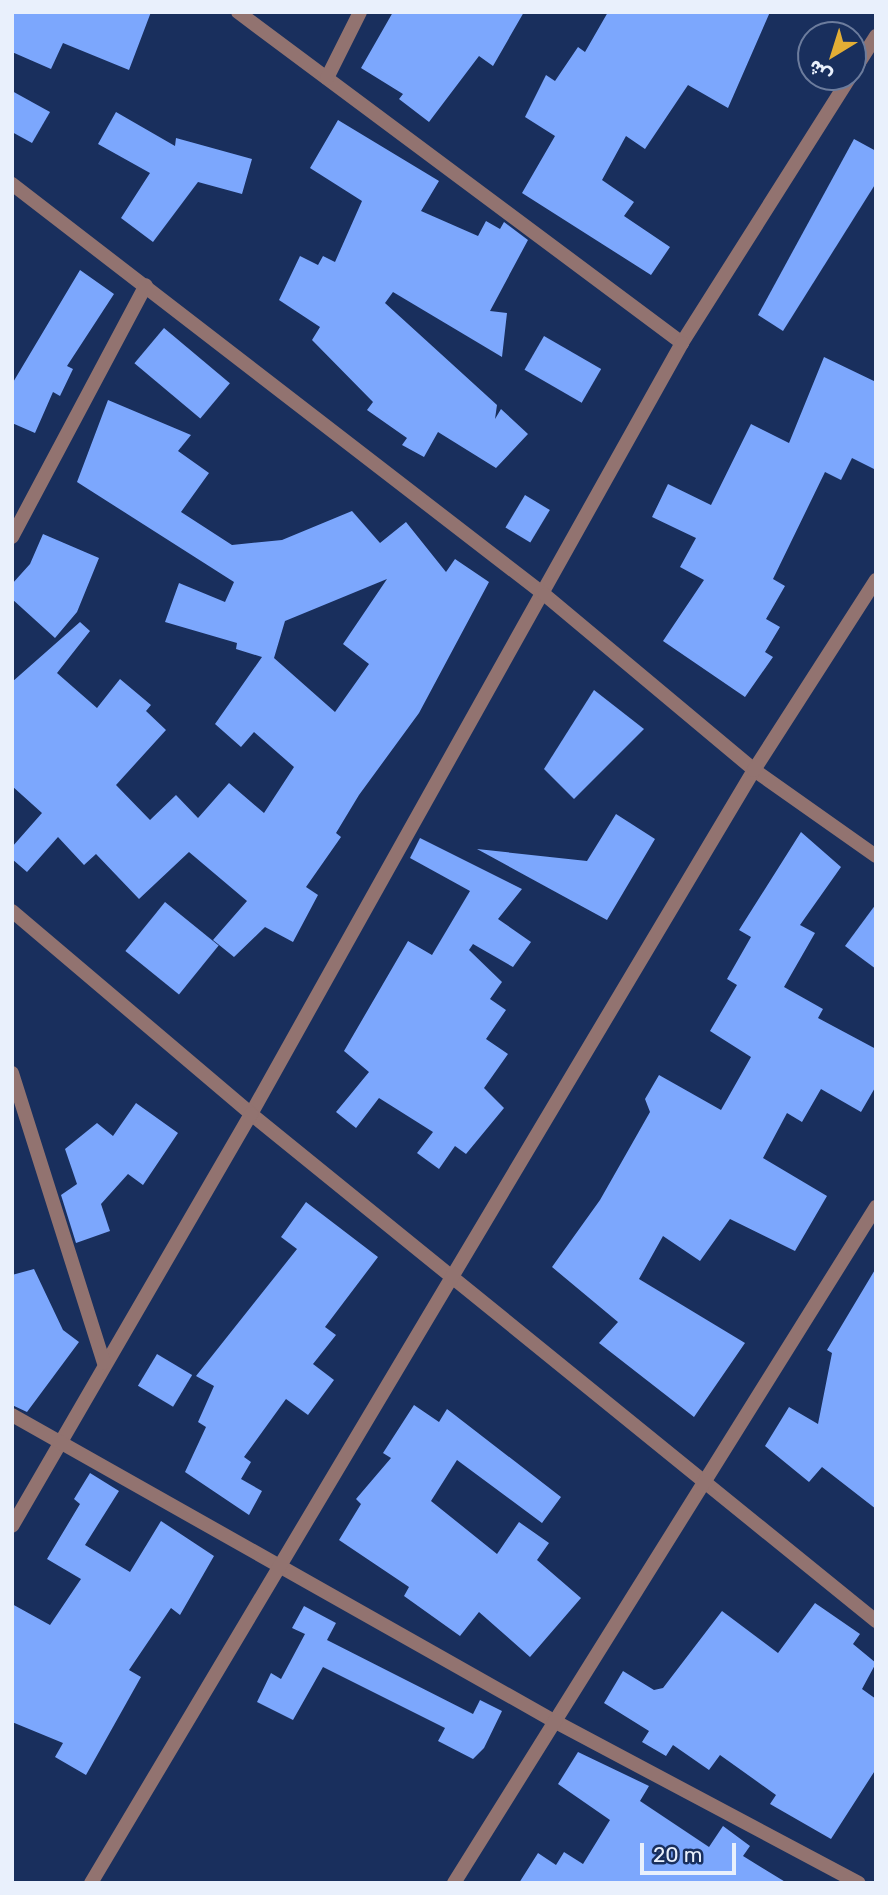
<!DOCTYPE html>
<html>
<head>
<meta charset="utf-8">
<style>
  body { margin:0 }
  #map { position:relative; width:888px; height:1895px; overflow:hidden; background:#192f5d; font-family:Rubik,Cairo,sans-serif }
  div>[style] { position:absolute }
  .building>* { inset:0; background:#7ca7fd; transform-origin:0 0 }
  .street>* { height:14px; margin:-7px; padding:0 7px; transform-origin:7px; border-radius:7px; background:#927370 }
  span { translate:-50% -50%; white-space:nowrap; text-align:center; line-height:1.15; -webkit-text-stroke:7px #192f5d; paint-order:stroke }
  .frame { position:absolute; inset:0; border:14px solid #e9f0fc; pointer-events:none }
  .north { position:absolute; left:797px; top:21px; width:70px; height:70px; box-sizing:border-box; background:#192f5d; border:2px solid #6c7c9d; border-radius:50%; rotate:218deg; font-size:19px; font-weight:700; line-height:28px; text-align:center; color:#e9f0fc }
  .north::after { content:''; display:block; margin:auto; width:24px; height:32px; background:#e3ae35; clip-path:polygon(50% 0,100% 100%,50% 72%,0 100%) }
  .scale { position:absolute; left:640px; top:1843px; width:96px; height:32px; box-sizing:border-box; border:4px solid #e9f0fc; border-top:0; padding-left:9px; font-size:21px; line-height:24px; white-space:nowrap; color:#e9f0fc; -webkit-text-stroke:5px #192f5d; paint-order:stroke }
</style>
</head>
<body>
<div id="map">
  <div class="building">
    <div style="clip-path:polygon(12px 12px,151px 12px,129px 70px,63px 43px,51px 69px,12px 52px)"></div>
    <div style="clip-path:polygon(393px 12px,524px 12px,493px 66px,479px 56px,429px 122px,399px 99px,403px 94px,361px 68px)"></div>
    <div style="clip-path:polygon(608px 12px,770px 12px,728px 108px,688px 85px,645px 149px,626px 136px,602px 180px,634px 202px,624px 216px,670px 247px,651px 275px,522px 193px,555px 136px,525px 117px,546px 75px,555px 81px,578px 47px,585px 52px)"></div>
    <div style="clip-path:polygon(12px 91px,50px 112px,32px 143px,12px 132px)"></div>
    <div style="clip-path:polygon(116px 112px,175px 146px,176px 138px,252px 159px,242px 194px,198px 182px,153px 242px,121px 218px,150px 173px,98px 144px)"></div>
    <div style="clip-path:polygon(338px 120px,439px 181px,421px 211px,478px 236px,486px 221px,500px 229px,504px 222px,528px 240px,490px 311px,507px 313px,502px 357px,393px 292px,385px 303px,497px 405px,495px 419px,501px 409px,528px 434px,496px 468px,438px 432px,424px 457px,402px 445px,407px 438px,367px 410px,373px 402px,312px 340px,320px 327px,279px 300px,300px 256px,318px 265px,323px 256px,335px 262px,362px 201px,310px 168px)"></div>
    <div style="clip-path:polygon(854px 139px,876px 151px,876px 183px,783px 331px,758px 315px)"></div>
    <div style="clip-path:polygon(80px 270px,114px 294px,67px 366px,73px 369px,60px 396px,53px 392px,35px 433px,12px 423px,12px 384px)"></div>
    <div style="left:164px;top:328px;width:86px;height:46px;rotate:40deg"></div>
    <div style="left:544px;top:336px;width:66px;height:39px;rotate:30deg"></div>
    <div style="clip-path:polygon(824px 357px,876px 382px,876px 470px,852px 458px,841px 480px,825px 472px,773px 579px,785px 586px,766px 619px,780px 627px,765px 652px,773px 657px,745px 697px,663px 641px,704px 580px,680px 567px,696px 538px,652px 517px,668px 484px,711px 505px,751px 424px,789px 443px)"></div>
    <div style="clip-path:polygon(evenodd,108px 400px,191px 435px,178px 451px,209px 473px,181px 512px,232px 545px,282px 540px,352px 511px,380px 543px,406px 522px,446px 572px,455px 559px,489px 582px,419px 713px,359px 795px,336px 833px,341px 837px,306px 887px,318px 895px,293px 942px,265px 927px,234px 957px,213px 940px,247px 901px,189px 852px,139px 899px,96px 854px,84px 865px,58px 837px,27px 872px,12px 859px,12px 847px,42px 813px,12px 786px,12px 682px,80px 622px,90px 631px,57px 673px,97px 708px,120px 679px,151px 705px,146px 711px,166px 730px,116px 785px,150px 820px,176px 795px,198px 818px,229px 783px,264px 813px,294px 767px,254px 732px,241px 747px,215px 724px,262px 657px,236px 649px,237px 643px,165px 622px,179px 583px,225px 602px,234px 582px,77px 482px,108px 400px,387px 579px,343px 644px,369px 664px,335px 712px,274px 658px,285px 621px,387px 579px)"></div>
    <div style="left:525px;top:495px;width:29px;height:38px;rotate:31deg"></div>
    <div style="clip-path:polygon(43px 534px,99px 558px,77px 612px,55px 638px,12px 599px,12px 584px,30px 564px)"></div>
    <div style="clip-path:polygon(594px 690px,644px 729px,574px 799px,544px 769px)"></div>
    <div style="clip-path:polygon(616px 814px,655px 839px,607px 920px,477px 849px,587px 861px)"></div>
    <div style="clip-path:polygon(801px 832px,841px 867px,800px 925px,815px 933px,784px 987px,823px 1009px,818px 1018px,876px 1049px,876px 1086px,861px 1112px,821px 1089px,802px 1122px,787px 1113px,763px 1158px,827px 1196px,795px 1251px,730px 1219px,700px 1261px,663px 1236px,639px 1279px,745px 1343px,694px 1417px,599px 1343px,618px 1322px,552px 1267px,600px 1200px,650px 1112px,645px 1099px,659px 1075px,721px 1110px,751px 1057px,710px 1031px,737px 985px,727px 979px,751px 937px,739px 930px)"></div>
    <div style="clip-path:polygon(420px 838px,522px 889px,498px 919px,531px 942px,513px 967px,473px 944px,469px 950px,502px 982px,490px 999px,506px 1010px,486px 1039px,508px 1054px,484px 1088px,504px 1108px,466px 1154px,455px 1146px,439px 1169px,417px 1153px,433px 1132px,379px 1098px,356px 1128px,336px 1112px,369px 1072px,344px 1051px,408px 941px,432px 955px,470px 891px,410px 858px)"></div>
    <div style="left:165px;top:902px;width:69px;height:63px;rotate:39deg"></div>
    <div style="clip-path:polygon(876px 904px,876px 969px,845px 946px)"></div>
    <div style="clip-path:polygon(136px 1103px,178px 1133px,143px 1185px,128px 1174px,101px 1204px,110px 1231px,76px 1243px,61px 1195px,77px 1184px,65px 1149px,97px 1123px,113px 1136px)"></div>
    <div style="clip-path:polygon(306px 1202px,378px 1257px,325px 1327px,336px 1335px,313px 1364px,334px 1380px,308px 1415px,286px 1399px,244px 1457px,251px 1462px,241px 1479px,262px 1491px,249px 1515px,185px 1472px,206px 1427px,198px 1422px,214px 1386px,196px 1376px,297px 1249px,281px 1237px)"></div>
    <div style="clip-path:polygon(876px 1268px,876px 1509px,822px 1467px,809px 1482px,765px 1446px,789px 1407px,818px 1424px,832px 1353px,827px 1350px)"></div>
    <div style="clip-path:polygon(34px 1269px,63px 1330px,79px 1342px,27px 1412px,12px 1405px,12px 1275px)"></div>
    <div style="left:157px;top:1354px;width:41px;height:37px;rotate:31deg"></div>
    <div style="clip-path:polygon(414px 1405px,439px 1422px,447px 1409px,561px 1497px,542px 1523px,457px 1460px,431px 1501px,497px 1554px,519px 1522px,549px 1543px,537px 1560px,581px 1598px,530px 1657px,479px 1612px,460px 1636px,404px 1596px,409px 1587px,339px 1540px,361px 1504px,356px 1499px,391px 1458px,383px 1453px)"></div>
    <div style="clip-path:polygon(90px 1473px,119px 1491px,85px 1545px,130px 1572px,161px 1521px,214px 1556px,180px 1615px,171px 1608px,129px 1670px,141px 1677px,86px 1775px,55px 1757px,63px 1743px,12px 1722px,12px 1604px,50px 1625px,81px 1579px,47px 1559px,80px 1504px,74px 1499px)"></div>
    <div style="clip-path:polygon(815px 1603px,860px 1634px,853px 1644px,876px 1663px,862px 1689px,876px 1699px,876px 1769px,831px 1839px,770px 1804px,776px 1795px,720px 1755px,709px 1770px,673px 1745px,666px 1756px,642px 1742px,649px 1731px,604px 1703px,623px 1671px,654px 1690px,663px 1688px,722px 1611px,778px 1653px)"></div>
    <div style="clip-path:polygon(304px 1606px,336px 1623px,327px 1640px,473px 1714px,480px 1700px,502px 1711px,484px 1748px,473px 1759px,438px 1741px,445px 1728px,323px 1667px,293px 1720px,257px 1702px,271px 1673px,281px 1679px,305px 1634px,292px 1628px)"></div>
    <div style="clip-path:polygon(578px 1752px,649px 1786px,640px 1801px,709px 1847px,723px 1826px,750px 1846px,743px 1856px,787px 1883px,519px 1883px,538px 1853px,556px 1865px,564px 1852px,583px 1864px,610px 1820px,558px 1784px)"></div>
  </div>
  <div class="street">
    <div style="left:238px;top:12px;width:554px;rotate:36.7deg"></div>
    <div style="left:853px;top:72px;width:43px;rotate:-57.4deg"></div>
    <div style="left:850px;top:77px;width:315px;rotate:122.3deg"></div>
    <div style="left:682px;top:343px;width:883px;rotate:119.21deg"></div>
    <div style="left:251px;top:1114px;width:805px;rotate:39.05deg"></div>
    <div style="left:327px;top:78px;width:74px;rotate:-63.4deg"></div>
    <div style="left:12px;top:184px;width:673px;rotate:37.64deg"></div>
    <div style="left:545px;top:595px;width:273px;rotate:39.9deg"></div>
    <div style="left:754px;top:770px;width:149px;rotate:35.2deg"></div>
    <div style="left:12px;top:537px;width:285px;rotate:-62deg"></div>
    <div style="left:12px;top:911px;width:314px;rotate:40.3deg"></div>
    <div style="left:251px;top:1114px;width:476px;rotate:120.1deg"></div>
    <div style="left:12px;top:1073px;width:304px;rotate:72.4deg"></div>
    <div style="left:12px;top:1415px;width:622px;rotate:29.45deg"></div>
    <div style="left:554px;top:1721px;width:345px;rotate:28deg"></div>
    <div style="left:91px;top:1883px;width:1296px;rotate:-59.22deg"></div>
    <div style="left:754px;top:770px;width:226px;rotate:-57.3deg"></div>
    <div style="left:454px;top:1883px;width:797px;rotate:-58.03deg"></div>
  </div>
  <div class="frame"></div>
  <div class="north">ش</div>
  <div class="scale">20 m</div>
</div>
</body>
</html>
